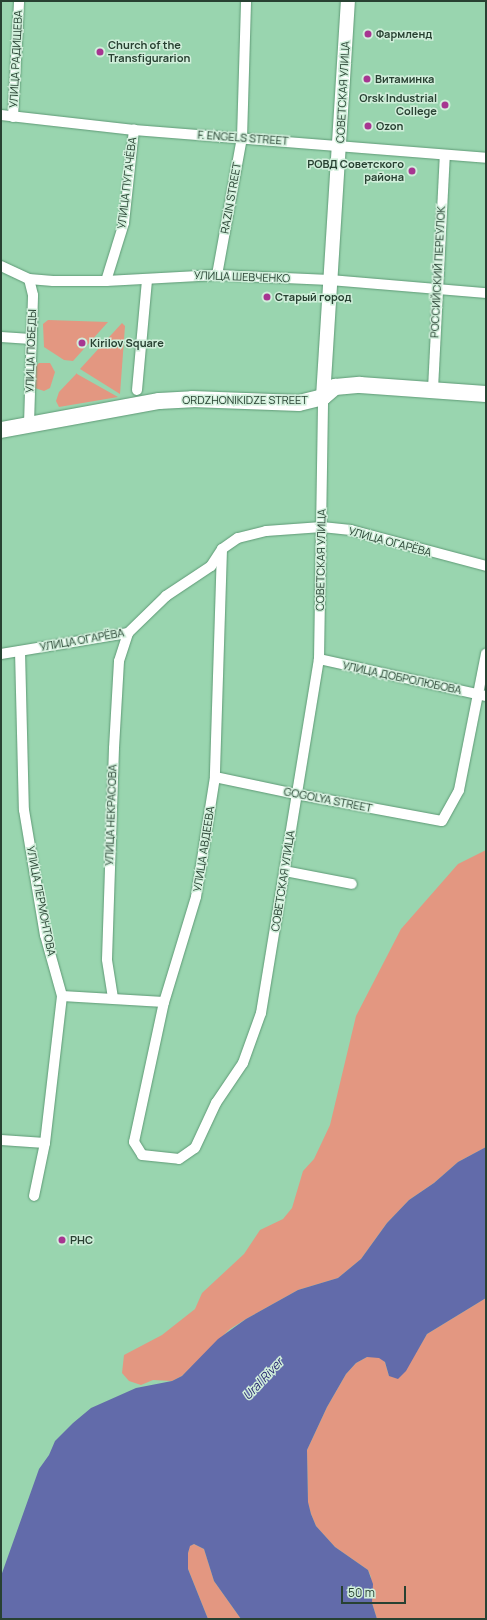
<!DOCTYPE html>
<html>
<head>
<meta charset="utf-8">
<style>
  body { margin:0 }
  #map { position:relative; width:487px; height:1620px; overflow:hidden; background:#99d5af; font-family:Manrope,sans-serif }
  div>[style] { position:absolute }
  .green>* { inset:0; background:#e39781 }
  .water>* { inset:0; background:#626baa }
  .roads { filter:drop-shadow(0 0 1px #5f9a76) drop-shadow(0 0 1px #5f9a76) }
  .street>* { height:10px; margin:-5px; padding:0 5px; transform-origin:5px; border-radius:5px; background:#fff }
  .secondary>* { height:14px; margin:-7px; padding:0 7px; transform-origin:7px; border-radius:7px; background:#fff }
  .primary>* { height:16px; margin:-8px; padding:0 8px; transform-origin:8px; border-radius:8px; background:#fff }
  .dots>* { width:11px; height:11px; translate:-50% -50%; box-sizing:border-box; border:2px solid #d0eeda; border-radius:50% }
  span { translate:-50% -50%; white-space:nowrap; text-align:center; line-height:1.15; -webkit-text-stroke:3px #d0eeda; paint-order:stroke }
  .poi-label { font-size:11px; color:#284132; font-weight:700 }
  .left { translate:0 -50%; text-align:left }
  .right { translate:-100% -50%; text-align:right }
  .street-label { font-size:11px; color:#284132 }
  .water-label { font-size:12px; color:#211f6c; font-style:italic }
  .frame { position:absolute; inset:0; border:2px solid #284132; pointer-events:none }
  .scale { position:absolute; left:341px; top:1586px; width:65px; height:18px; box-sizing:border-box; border:2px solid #284132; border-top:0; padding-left:5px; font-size:12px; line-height:14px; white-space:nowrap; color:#284132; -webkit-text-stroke:3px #d0eeda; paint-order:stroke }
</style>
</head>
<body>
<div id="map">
  <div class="green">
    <div style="clip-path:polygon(48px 320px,108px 322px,73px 361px,64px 360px,44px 347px,43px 324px)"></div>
    <div style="clip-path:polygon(122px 323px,125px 326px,120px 394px,80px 369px)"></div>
    <div style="clip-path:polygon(39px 363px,50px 363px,55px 372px,50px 388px,44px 391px,35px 388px,35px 367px)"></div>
    <div style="clip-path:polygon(77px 373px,77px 374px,118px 397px,59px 407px,56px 401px,59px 392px)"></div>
    <div style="clip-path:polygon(486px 850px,486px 1147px,458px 1162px,434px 1183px,409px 1200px,387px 1223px,361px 1259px,338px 1278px,298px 1290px,246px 1319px,230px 1329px,182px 1376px,172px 1381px,153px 1380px,141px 1385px,129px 1381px,122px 1373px,124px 1355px,162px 1335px,195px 1309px,202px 1293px,244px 1254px,260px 1230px,283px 1219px,292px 1208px,303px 1171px,314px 1159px,330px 1125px,356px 1016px,401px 929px,458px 864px)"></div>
    <div style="clip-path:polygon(486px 1298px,486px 1619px,377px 1619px,372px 1603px,371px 1577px,368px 1570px,335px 1547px,316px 1526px,311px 1514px,308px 1503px,307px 1450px,327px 1407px,346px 1374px,356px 1363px,367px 1357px,379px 1357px,385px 1362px,389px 1376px,414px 1356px,427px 1334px)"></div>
    <div style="clip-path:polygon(194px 1544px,204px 1549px,214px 1581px,241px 1619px,208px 1619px,188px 1569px,188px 1553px,189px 1546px)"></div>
  </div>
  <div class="water">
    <div style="clip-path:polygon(486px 1147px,486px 1298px,427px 1334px,406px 1371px,398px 1379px,389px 1376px,385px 1362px,379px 1358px,367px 1357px,356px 1363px,346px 1374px,327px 1407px,307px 1450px,308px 1502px,311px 1514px,316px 1526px,335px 1547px,368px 1570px,373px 1584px,372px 1603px,377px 1619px,241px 1619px,214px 1581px,204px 1549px,194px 1544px,190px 1546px,188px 1553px,188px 1569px,208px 1619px,1px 1619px,1px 1576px,39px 1469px,49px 1455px,55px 1441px,73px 1423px,91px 1408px,136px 1388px,172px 1381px,182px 1376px,218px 1339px,246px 1319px,298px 1290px,338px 1278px,361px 1259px,387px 1223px,409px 1200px,434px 1183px,458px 1162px)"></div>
  </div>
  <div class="roads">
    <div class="street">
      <div style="left:1px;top:115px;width:134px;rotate:6.4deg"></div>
      <div style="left:134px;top:130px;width:353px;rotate:4.5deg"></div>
      <div style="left:13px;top:117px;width:116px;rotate:-87deg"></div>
      <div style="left:1px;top:266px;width:31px;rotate:25deg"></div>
      <div style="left:29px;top:279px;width:24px;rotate:5deg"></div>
      <div style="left:53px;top:281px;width:53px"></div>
      <div style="left:106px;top:281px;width:111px;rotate:-3.1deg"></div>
      <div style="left:217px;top:275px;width:113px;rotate:2.5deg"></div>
      <div style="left:330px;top:280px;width:157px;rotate:4.8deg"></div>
      <div style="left:217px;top:275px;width:139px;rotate:-79.7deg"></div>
      <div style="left:242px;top:138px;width:137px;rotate:-88.3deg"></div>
      <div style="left:106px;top:281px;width:61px;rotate:-72.8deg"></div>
      <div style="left:124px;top:223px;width:94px;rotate:-83.9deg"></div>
      <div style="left:1px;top:337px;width:30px;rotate:4deg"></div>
      <div style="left:433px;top:389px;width:234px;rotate:-87.1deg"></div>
      <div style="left:137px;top:390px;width:110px;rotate:-84.8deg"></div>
      <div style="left:29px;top:424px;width:129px;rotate:-88.2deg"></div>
      <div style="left:33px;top:295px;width:16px;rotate:-104deg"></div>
      <div style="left:222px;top:549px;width:228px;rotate:91.8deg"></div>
      <div style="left:215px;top:777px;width:121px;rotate:99deg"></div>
      <div style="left:196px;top:897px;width:110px;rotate:106.9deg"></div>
      <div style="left:164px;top:1002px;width:143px;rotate:102.1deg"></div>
      <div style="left:134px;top:1142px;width:15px;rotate:58deg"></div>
      <div style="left:142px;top:1155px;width:37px;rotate:6deg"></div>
      <div style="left:179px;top:1159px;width:19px;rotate:-35deg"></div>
      <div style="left:195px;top:1148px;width:50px;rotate:-65deg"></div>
      <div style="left:216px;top:1103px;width:48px;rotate:-56deg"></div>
      <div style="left:243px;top:1063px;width:53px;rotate:-70.2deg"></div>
      <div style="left:261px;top:1013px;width:359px;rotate:-80.7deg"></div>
      <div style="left:319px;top:659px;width:262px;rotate:-89.1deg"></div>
      <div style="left:20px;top:651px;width:159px;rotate:88.6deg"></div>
      <div style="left:24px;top:810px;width:127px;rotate:80.5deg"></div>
      <div style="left:45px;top:935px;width:63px;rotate:74.4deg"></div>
      <div style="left:62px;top:996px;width:148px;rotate:96.6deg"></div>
      <div style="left:45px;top:1143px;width:54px;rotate:101.7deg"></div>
      <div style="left:1px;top:654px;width:129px;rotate:-9.4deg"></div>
      <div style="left:128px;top:633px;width:53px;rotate:-44.2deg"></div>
      <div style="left:166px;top:596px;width:54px;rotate:-33.7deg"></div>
      <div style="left:211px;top:566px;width:20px;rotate:-57deg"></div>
      <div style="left:222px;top:549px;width:19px;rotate:-35deg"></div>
      <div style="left:238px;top:538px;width:29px;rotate:-14deg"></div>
      <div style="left:266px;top:531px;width:56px;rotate:-4.1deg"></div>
      <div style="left:322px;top:527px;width:29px;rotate:6deg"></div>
      <div style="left:351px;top:530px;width:140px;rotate:14.9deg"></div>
      <div style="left:319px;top:659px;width:171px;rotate:12.5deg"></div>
      <div style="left:215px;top:777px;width:83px;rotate:11.9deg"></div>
      <div style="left:296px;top:794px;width:148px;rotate:10.5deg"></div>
      <div style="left:442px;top:821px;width:35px;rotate:-61deg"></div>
      <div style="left:459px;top:790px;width:139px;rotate:-78.8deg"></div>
      <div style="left:285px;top:871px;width:68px;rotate:11deg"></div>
      <div style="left:62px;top:996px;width:102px;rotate:3.4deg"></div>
      <div style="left:113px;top:998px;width:39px;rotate:-99deg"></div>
      <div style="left:107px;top:959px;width:211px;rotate:-88.1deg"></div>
      <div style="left:114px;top:748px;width:87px;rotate:-86.7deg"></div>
      <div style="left:119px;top:661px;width:29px;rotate:-72deg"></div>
      <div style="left:1px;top:1140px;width:44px;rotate:3.9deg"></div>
    </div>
    <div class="secondary">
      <div style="left:323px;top:397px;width:397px;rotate:-86.4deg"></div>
    </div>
    <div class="primary">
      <div style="left:1px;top:430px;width:161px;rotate:-10.4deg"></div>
      <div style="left:159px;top:401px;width:33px;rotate:-3deg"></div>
      <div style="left:192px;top:399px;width:107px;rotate:2.1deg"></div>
      <div style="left:299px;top:403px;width:25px;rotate:-14deg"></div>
      <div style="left:323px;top:397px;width:16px;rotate:-40deg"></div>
      <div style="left:335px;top:387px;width:25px;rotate:-5deg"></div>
      <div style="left:360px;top:385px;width:126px;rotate:4.1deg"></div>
    </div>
  </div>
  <div class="dots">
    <div style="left:368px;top:34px;background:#a73591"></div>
    <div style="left:100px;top:52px;background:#a73591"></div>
    <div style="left:367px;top:79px;background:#a73591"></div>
    <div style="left:445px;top:105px;background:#a73591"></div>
    <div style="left:368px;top:126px;background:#a73591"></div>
    <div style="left:412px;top:171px;background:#a73591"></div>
    <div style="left:267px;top:297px;background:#a73591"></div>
    <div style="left:82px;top:343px;background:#a73591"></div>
    <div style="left:62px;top:1240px;background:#a73591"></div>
  </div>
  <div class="poi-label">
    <span class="left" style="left:376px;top:34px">Фармленд</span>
    <span class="left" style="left:108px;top:52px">Church of the<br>Transfigurarion</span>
    <span class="left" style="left:375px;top:79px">Витаминка</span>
    <span class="right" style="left:437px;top:105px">Orsk Industrial<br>College</span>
    <span class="left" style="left:376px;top:126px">Ozon</span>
    <span class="right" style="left:404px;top:171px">РОВД Советского<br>района</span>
    <span class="left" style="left:275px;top:297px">Старый город</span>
    <span class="left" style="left:90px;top:343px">Kirilov Square</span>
    <span class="left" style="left:70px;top:1240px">РНС</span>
  </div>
  <div class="street-label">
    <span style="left:16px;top:59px;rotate:-87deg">УЛИЦА РАДИЩЕВА</span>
    <span style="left:343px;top:92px;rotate:-87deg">СОВЕТСКАЯ УЛИЦА</span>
    <span style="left:243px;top:138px;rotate:4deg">F. ENGELS STREET</span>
    <span style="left:127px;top:183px;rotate:-83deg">УЛИЦА ПУГАЧЁВА</span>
    <span style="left:231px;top:198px;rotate:-80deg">RAZIN STREET</span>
    <span style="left:438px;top:272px;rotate:-87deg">РОССИЙСКИЙ ПЕРЕУЛОК</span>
    <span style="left:242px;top:277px;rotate:2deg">УЛИЦА ШЕВЧЕНКО</span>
    <span style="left:31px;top:351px;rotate:-88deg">УЛИЦА ПОБЕДЫ</span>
    <span style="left:245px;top:400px">ORDZHONIKIDZE STREET</span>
    <span style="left:390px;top:542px;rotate:15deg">УЛИЦА ОГАРЁВА</span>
    <span style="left:321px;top:560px;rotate:-89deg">СОВЕТСКАЯ УЛИЦА</span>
    <span style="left:82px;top:640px;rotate:-10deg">УЛИЦА ОГАРЁВА</span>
    <span style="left:402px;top:678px;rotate:12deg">УЛИЦА ДОБРОЛЮБОВА</span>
    <span style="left:328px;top:800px;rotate:11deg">GOGOLYA STREET</span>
    <span style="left:111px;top:815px;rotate:-88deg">УЛИЦА НЕКРАСОВА</span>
    <span style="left:204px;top:849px;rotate:-81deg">УЛИЦА АВДЕЕВА</span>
    <span style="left:283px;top:881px;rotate:-81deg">СОВЕТСКАЯ УЛИЦА</span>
    <span style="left:41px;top:901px;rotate:79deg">УЛИЦА ЛЕРМОНТОВА</span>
  </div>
  <div class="water-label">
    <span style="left:263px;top:1379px;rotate:-47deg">Ural River</span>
  </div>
  <div class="frame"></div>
  <div class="scale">50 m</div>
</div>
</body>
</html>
